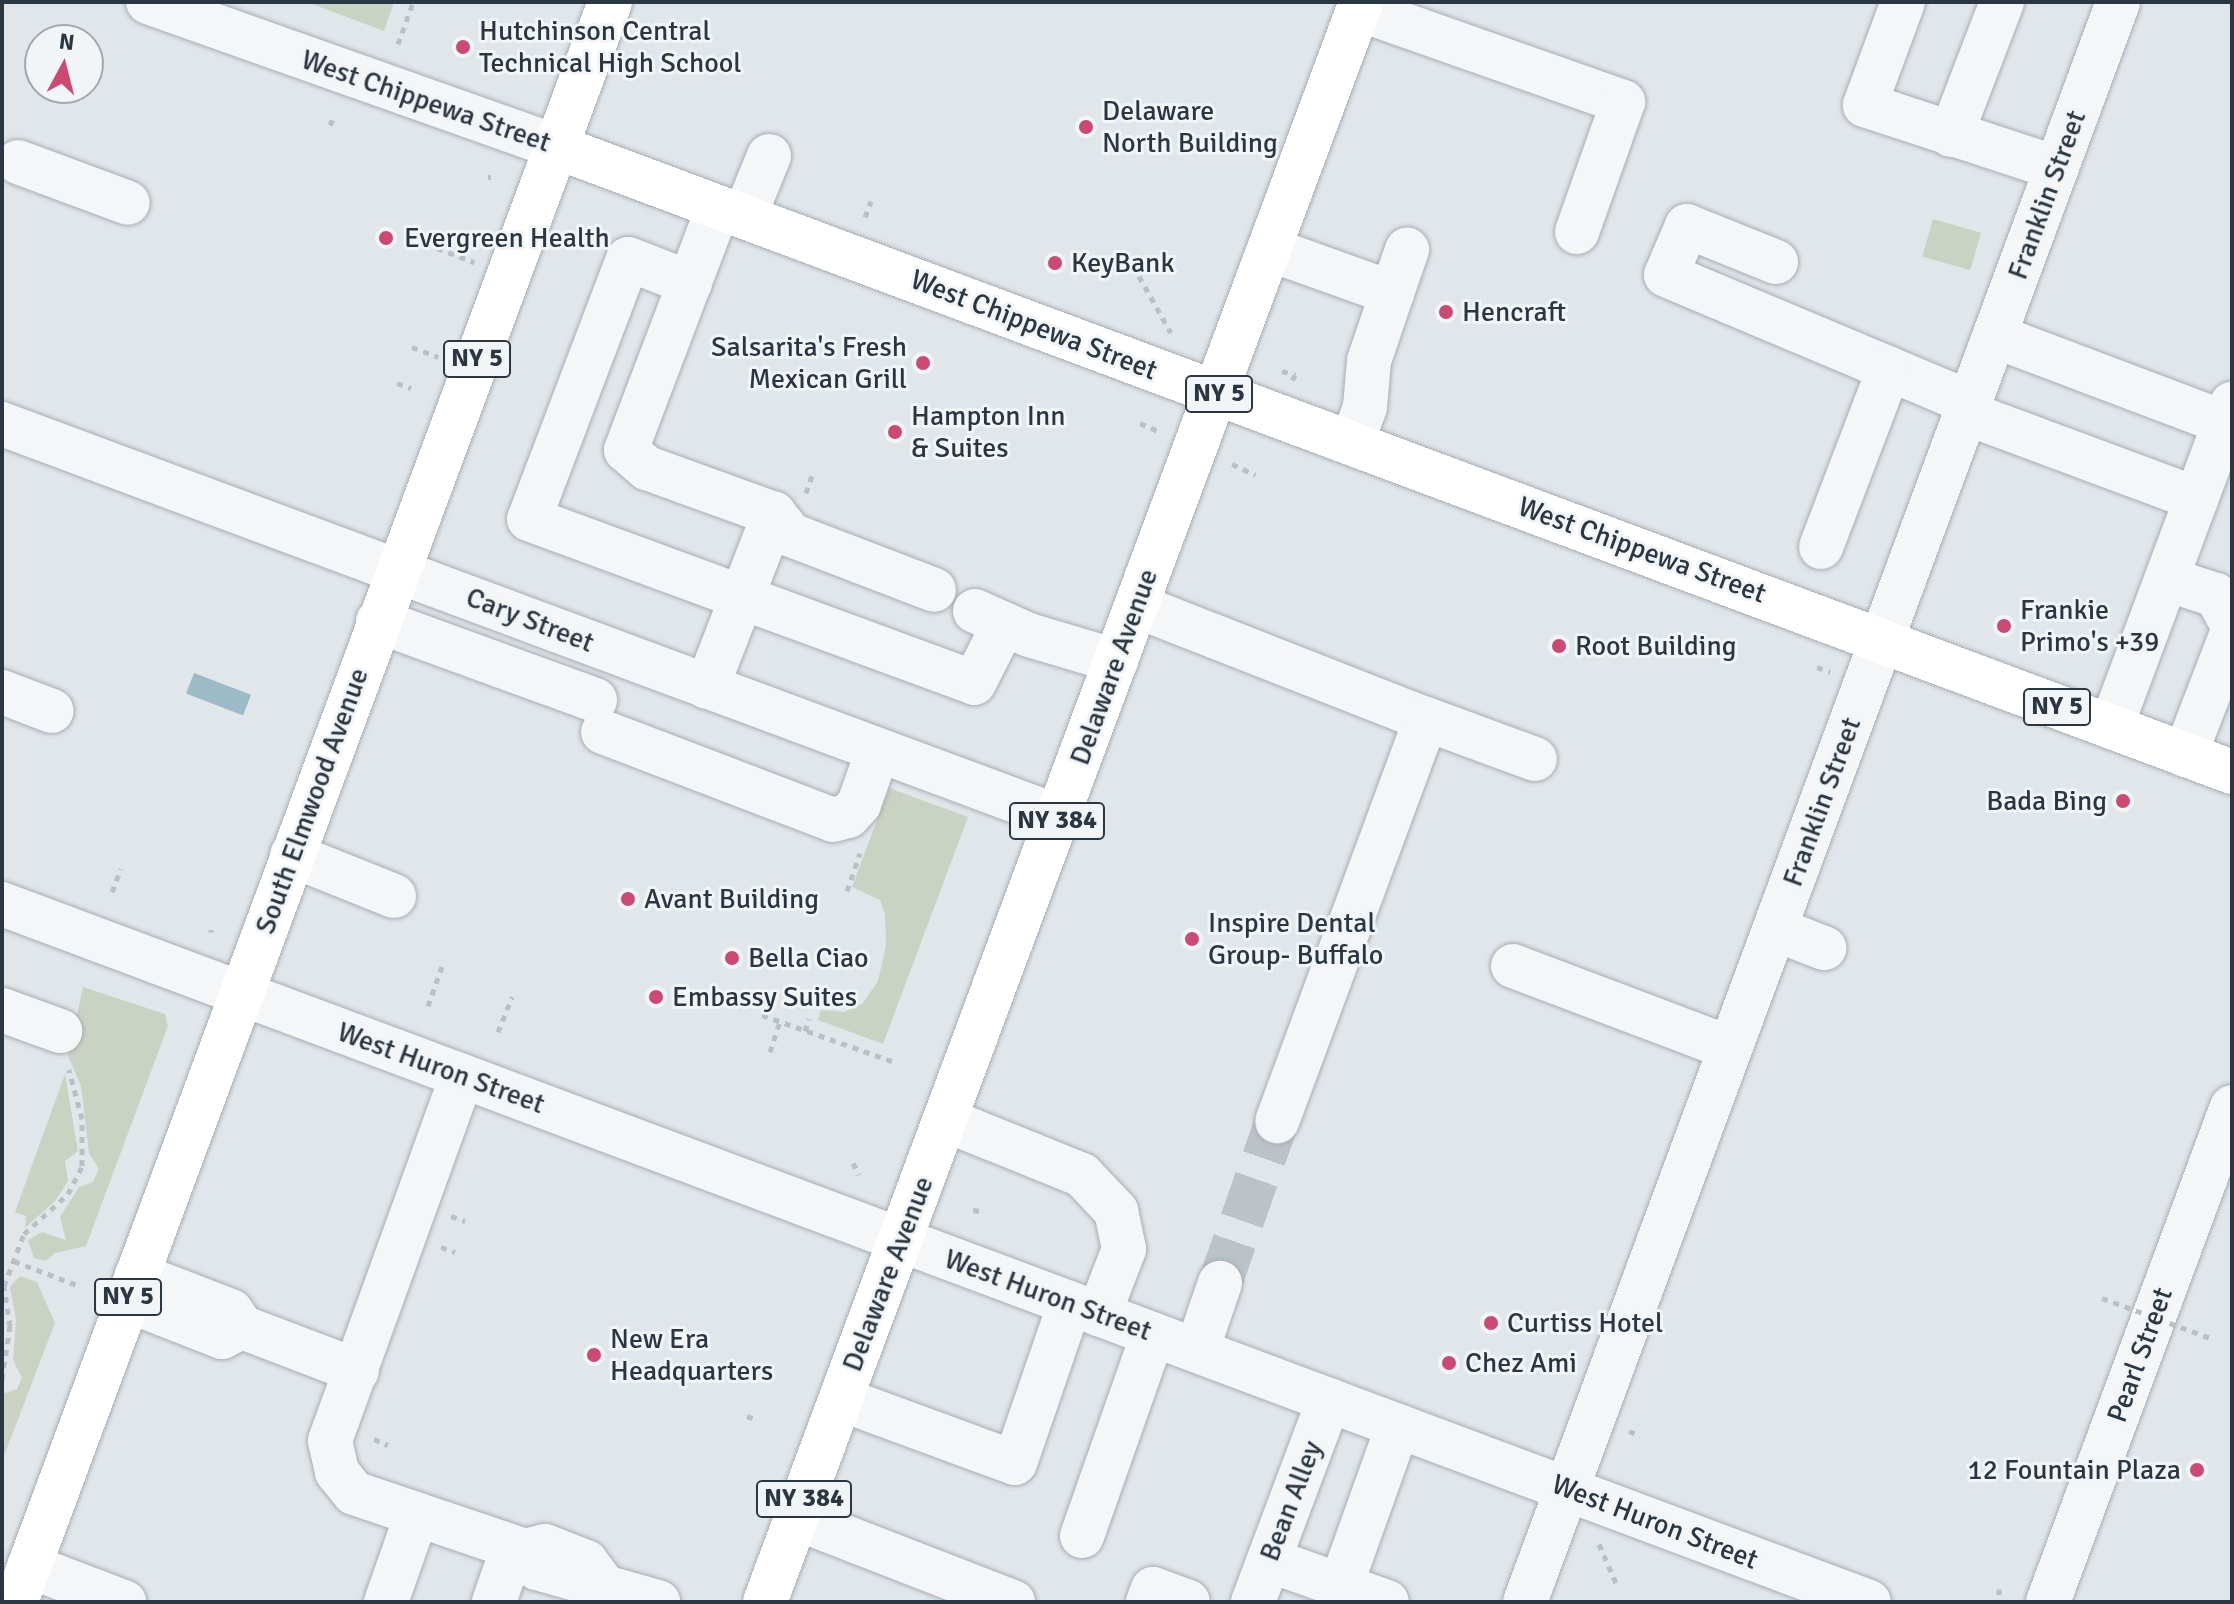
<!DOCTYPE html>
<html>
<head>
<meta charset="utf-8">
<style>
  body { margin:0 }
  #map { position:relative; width:2234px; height:1604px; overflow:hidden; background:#e1e6ea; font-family:Signika,sans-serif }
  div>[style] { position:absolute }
  .green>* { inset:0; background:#cad3c3; transform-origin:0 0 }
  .water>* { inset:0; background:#9dbac9; transform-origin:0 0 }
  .minor-tunnel>* { height:44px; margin-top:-22px; transform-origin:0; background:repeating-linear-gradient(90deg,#bcc3c8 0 44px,transparent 0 66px) }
  .path>* { height:5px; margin-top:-2.5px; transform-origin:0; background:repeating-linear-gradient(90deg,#bbc0c5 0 6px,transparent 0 12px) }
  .roads { filter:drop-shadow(0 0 2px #a6aeb4) drop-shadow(0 0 2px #a6aeb4) }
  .minor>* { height:44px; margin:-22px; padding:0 22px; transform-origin:22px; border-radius:22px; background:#f4f6f8 }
  .major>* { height:44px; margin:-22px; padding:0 22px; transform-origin:22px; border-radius:22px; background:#fff }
  .path-bridge>* { height:5px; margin-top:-2.5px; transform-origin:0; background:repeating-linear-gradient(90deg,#bbc0c5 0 6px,transparent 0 12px) }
  .dots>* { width:22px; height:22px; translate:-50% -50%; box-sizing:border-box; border:4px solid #f1f5f7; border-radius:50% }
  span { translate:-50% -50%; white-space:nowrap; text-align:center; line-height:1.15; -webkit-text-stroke:6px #f1f5f7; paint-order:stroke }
  .shield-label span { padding:2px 6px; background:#f1f5f7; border:2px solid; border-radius:6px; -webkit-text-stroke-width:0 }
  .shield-label { font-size:26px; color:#2a3641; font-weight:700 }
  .poi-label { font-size:28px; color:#2a3641 }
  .left { translate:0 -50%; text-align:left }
  .right { translate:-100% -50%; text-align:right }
  .street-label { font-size:28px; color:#2a3641 }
  .frame { position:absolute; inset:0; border:4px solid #2a3641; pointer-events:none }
  .north { position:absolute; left:24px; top:24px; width:80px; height:80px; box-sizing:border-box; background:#f1f5f7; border:2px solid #a1a9ae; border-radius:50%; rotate:7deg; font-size:22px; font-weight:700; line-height:32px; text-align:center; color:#2a3641 }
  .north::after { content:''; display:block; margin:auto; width:28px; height:36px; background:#cc4973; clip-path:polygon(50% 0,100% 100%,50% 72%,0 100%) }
</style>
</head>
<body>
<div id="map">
  <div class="green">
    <div style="clip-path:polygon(307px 2px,394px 2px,384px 31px)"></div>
    <div style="left:1933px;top:219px;width:50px;height:39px;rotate:16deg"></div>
    <div style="clip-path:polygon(889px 788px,968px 817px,883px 1044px,818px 1020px,821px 1010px,844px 1012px,862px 1004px,878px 981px,886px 945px,885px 914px,880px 900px,852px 887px)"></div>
    <div style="clip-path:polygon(83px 987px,165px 1014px,168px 1026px,86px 1246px,55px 1253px,46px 1261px,34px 1258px,28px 1240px,42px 1232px,66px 1240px,60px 1217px,79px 1187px,93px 1182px,99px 1169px,89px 1153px,81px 1086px,68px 1056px)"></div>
    <div style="clip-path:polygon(65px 1074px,78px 1151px,65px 1161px,68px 1181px,55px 1201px,25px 1228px,26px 1216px,15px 1212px)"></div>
    <div style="clip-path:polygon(20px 1276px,37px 1282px,55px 1323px,2px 1461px,2px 1394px,17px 1389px,22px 1378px,13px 1360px,16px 1320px,10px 1287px)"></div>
  </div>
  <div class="water">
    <div style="left:194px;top:673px;width:61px;height:22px;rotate:21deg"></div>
  </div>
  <div class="minor-tunnel">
    <div style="left:1220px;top:1283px;width:172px;rotate:-70.6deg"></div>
  </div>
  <div class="path">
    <div style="left:398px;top:44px;width:45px;rotate:-70.3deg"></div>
    <div style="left:330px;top:125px;width:7px;rotate:-63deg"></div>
    <div style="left:488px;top:177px;width:3px"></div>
    <div style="left:865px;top:217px;width:17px;rotate:-69deg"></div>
    <div style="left:437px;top:248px;width:40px;rotate:21deg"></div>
    <div style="left:1139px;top:276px;width:65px;rotate:60.7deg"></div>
    <div style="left:412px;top:347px;width:28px;rotate:21deg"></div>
    <div style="left:1282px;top:371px;width:14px;rotate:17deg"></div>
    <div style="left:1295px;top:375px;width:7px;rotate:117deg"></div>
    <div style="left:397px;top:383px;width:15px;rotate:20deg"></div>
    <div style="left:1140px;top:423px;width:20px;rotate:24deg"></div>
    <div style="left:1232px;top:464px;width:26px;rotate:25deg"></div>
    <div style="left:806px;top:493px;width:21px;rotate:-71deg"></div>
    <div style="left:1817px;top:667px;width:14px;rotate:21deg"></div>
    <div style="left:847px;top:891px;width:40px;rotate:-71.1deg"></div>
    <div style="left:112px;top:892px;width:25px;rotate:-69deg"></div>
    <div style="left:211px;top:929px;width:3px;rotate:90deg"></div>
    <div style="left:428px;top:1006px;width:42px;rotate:-70.7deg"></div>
    <div style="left:762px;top:1015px;width:138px;rotate:19.5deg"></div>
    <div style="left:805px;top:1031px;width:13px;rotate:-72deg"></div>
    <div style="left:498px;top:1032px;width:38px;rotate:-68deg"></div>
    <div style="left:770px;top:1052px;width:32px;rotate:-72deg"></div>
    <div style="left:853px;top:1163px;width:13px;rotate:63deg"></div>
    <div style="left:973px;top:1210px;width:7px;rotate:8deg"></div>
    <div style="left:451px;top:1216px;width:15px;rotate:20deg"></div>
    <div style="left:441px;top:1247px;width:15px;rotate:20deg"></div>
    <div style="left:14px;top:1261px;width:67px;rotate:20.9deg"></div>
    <div style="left:2px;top:1379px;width:54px;rotate:-81.4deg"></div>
    <div style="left:10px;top:1326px;width:40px;rotate:-98.5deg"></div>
    <div style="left:4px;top:1286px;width:56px;rotate:-69deg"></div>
    <div style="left:24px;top:1234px;width:59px;rotate:-42.3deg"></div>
    <div style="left:68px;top:1194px;width:31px;rotate:-63deg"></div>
    <div style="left:82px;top:1166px;width:47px;rotate:-90deg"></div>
    <div style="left:82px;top:1119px;width:51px;rotate:-104.9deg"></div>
    <div style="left:747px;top:1416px;width:9px;rotate:21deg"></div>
    <div style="left:1629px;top:1431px;width:12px;rotate:24deg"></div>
    <div style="left:374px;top:1439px;width:15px;rotate:23deg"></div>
    <div style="left:1599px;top:1544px;width:43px;rotate:66.4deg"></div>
    <div style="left:1999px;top:1589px;width:8px;rotate:90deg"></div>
  </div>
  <div class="roads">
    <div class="minor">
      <div style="left:148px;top:2px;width:434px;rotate:19.5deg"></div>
      <div style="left:1903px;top:2px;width:110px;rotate:110.3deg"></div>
      <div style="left:1865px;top:105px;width:202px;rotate:18.2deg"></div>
      <div style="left:1359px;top:9px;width:280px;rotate:19.4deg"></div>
      <div style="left:1623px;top:102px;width:138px;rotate:109.5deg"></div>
      <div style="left:1951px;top:135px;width:142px;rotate:-69deg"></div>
      <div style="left:18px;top:162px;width:117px;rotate:20.4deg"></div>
      <div style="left:718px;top:208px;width:259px;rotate:110.8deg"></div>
      <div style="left:626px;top:450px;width:28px;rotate:41deg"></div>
      <div style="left:647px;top:468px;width:135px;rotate:19.9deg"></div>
      <div style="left:774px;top:514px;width:27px;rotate:51deg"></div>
      <div style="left:791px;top:535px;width:153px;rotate:21deg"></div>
      <div style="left:744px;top:217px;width:66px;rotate:-67.7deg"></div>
      <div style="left:1269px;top:249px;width:131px;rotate:19.7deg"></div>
      <div style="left:1392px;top:293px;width:72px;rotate:108.7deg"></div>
      <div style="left:1369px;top:361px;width:46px;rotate:95deg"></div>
      <div style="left:1365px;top:407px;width:38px;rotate:110deg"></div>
      <div style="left:1776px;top:262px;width:96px;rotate:-158deg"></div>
      <div style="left:1687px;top:226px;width:53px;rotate:113.2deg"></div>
      <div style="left:1666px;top:275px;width:330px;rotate:22.8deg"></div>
      <div style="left:690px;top:283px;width:66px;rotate:-158.8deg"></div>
      <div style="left:628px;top:259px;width:278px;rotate:110.8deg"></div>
      <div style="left:529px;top:519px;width:474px;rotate:20.2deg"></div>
      <div style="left:974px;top:683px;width:66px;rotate:-63deg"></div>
      <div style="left:1392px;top:293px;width:46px;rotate:-70.8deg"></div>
      <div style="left:1995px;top:336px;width:246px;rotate:20.7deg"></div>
      <div style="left:1966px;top:413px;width:246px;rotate:20.4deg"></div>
      <div style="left:2px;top:424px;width:1128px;rotate:20.4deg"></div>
      <div style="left:1821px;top:547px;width:191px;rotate:-69.1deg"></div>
      <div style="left:2188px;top:586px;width:29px;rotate:18deg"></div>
      <div style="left:2216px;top:595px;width:33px;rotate:61deg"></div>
      <div style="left:1137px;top:606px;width:310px;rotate:21.4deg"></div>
      <div style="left:1426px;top:719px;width:429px;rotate:110.3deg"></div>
      <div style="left:975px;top:611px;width:59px;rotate:24deg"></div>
      <div style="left:1029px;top:635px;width:91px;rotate:16.6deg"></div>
      <div style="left:378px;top:621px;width:231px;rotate:20deg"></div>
      <div style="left:707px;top:687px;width:186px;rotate:-68.8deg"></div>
      <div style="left:2px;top:692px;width:53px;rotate:20.8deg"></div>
      <div style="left:1426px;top:719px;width:116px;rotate:20.2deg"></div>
      <div style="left:2111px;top:727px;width:345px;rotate:-69.5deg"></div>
      <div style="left:603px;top:732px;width:246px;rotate:20.9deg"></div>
      <div style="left:833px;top:820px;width:16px;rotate:-15deg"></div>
      <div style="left:848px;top:816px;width:16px;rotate:-47deg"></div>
      <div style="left:859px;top:804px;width:57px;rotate:-70.6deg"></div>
      <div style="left:2185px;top:755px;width:131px;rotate:-68.9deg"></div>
      <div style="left:292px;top:855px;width:110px;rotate:21.9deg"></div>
      <div style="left:2px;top:904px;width:1993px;rotate:20.5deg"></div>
      <div style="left:1775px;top:929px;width:53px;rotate:21.2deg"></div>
      <div style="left:1513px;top:966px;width:232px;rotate:20.7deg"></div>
      <div style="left:2px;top:1010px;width:62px;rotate:19.9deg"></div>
      <div style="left:462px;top:1076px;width:388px;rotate:109.9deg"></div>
      <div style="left:330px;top:1441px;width:32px;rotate:77deg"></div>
      <div style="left:337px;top:1472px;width:27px;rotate:51deg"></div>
      <div style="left:354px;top:1493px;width:181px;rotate:18.7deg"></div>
      <div style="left:946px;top:1120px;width:147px;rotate:22deg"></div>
      <div style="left:1082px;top:1175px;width:50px;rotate:46.6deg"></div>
      <div style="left:1116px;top:1211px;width:39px;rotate:78deg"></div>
      <div style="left:1124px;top:1249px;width:70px;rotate:111deg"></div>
      <div style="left:127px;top:1300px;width:102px;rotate:21.3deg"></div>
      <div style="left:222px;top:1337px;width:22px;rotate:-27deg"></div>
      <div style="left:242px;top:1327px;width:19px;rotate:-125deg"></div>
      <div style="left:231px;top:1311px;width:101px;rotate:-159deg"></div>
      <div style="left:242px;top:1327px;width:123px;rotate:20.9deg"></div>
      <div style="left:1197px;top:1350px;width:71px;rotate:-71.1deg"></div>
      <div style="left:841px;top:1399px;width:185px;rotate:20.2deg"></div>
      <div style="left:1015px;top:1463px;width:169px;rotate:-71deg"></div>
      <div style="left:796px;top:1518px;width:233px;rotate:21.2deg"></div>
      <div style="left:1082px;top:1536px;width:214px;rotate:-70.6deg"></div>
      <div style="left:1269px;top:1560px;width:125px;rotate:19.6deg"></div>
      <div style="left:29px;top:1566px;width:102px;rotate:20.8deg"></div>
      <div style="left:601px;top:1582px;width:25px;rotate:-127deg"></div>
      <div style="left:586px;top:1562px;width:44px;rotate:-158.7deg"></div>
      <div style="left:545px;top:1546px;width:21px;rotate:166deg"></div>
      <div style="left:525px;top:1551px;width:21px;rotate:55deg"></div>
      <div style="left:537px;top:1568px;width:126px;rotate:15.7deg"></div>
      <div style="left:1341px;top:1585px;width:169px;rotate:-70.3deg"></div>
      <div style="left:386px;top:1602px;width:93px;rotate:-70.6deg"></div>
      <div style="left:494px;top:1602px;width:58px;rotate:-70.9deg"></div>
      <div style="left:1148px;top:1602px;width:14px;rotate:-69deg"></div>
      <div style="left:1153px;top:1589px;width:37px;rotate:20deg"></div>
      <div style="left:1253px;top:1602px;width:216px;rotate:-69.4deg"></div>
      <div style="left:1525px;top:1602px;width:1706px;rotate:-69.66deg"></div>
      <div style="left:2048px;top:1602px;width:528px;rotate:-69.61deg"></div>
    </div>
    <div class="major">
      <div style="left:557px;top:147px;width:1788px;rotate:20.46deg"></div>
      <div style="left:16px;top:1602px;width:1707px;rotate:-69.63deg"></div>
      <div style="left:765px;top:1602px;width:1707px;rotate:-69.57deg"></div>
    </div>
  </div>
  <div class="path-bridge">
    <div style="left:2102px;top:1298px;width:115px;rotate:20.3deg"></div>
  </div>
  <div class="dots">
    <div style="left:463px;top:47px;background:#cc4973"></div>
    <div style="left:1086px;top:127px;background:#cc4973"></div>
    <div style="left:386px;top:238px;background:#cc4973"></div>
    <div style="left:1055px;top:263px;background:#cc4973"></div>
    <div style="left:1446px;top:312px;background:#cc4973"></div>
    <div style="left:923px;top:363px;background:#cc4973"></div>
    <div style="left:895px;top:432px;background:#cc4973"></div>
    <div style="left:2004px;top:626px;background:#cc4973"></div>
    <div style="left:1559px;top:646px;background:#cc4973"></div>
    <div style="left:2123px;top:801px;background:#cc4973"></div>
    <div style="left:628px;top:899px;background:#cc4973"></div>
    <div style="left:1192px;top:939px;background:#cc4973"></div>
    <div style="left:732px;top:958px;background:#cc4973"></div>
    <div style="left:656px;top:997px;background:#cc4973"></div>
    <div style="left:1491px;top:1323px;background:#cc4973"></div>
    <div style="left:594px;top:1355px;background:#cc4973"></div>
    <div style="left:1449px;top:1363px;background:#cc4973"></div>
    <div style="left:2197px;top:1470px;background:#cc4973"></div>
  </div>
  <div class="shield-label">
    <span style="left:477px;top:359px">NY 5</span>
    <span style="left:1219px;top:394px">NY 5</span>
    <span style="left:2057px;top:707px">NY 5</span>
    <span style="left:1057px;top:821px">NY 384</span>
    <span style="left:128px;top:1297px">NY 5</span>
    <span style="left:804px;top:1499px">NY 384</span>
  </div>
  <div class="poi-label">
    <span class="left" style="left:479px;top:47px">Hutchinson Central<br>Technical High School</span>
    <span class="left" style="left:1102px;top:127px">Delaware<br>North Building</span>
    <span class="left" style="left:404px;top:238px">Evergreen Health</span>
    <span class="left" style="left:1071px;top:263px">KeyBank</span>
    <span class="left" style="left:1462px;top:312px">Hencraft</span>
    <span class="right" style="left:907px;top:363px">Salsarita's Fresh<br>Mexican Grill</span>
    <span class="left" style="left:911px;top:432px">Hampton Inn<br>&amp; Suites</span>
    <span class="left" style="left:2020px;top:626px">Frankie<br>Primo's +39</span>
    <span class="left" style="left:1575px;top:646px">Root Building</span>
    <span class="right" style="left:2107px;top:801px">Bada Bing</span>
    <span class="left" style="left:644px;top:899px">Avant Building</span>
    <span class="left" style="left:1208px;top:939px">Inspire Dental<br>Group- Buffalo</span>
    <span class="left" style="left:748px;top:958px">Bella Ciao</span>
    <span class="left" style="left:672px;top:997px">Embassy Suites</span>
    <span class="left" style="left:1507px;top:1323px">Curtiss Hotel</span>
    <span class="left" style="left:610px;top:1355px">New Era<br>Headquarters</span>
    <span class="left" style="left:1465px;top:1363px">Chez Ami</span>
    <span class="right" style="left:2181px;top:1470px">12 Fountain Plaza</span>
  </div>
  <div class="street-label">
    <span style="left:426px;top:101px;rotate:19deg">West Chippewa Street</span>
    <span style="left:2047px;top:195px;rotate:-70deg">Franklin Street</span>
    <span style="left:1034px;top:325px;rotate:21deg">West Chippewa Street</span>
    <span style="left:1642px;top:550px;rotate:20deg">West Chippewa Street</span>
    <span style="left:530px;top:620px;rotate:21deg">Cary Street</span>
    <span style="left:1114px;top:667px;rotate:-70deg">Delaware Avenue</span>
    <span style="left:312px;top:801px;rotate:-70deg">South Elmwood Avenue</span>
    <span style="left:1822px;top:802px;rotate:-70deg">Franklin Street</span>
    <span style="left:441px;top:1068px;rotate:20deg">West Huron Street</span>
    <span style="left:888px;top:1274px;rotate:-69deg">Delaware Avenue</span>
    <span style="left:1048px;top:1295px;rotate:20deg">West Huron Street</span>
    <span style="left:2140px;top:1355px;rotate:-70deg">Pearl Street</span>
    <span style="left:1291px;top:1501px;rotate:-69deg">Bean Alley</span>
    <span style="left:1655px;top:1522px;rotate:21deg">West Huron Street</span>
  </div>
  <div class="frame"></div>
  <div class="north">N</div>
</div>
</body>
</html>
